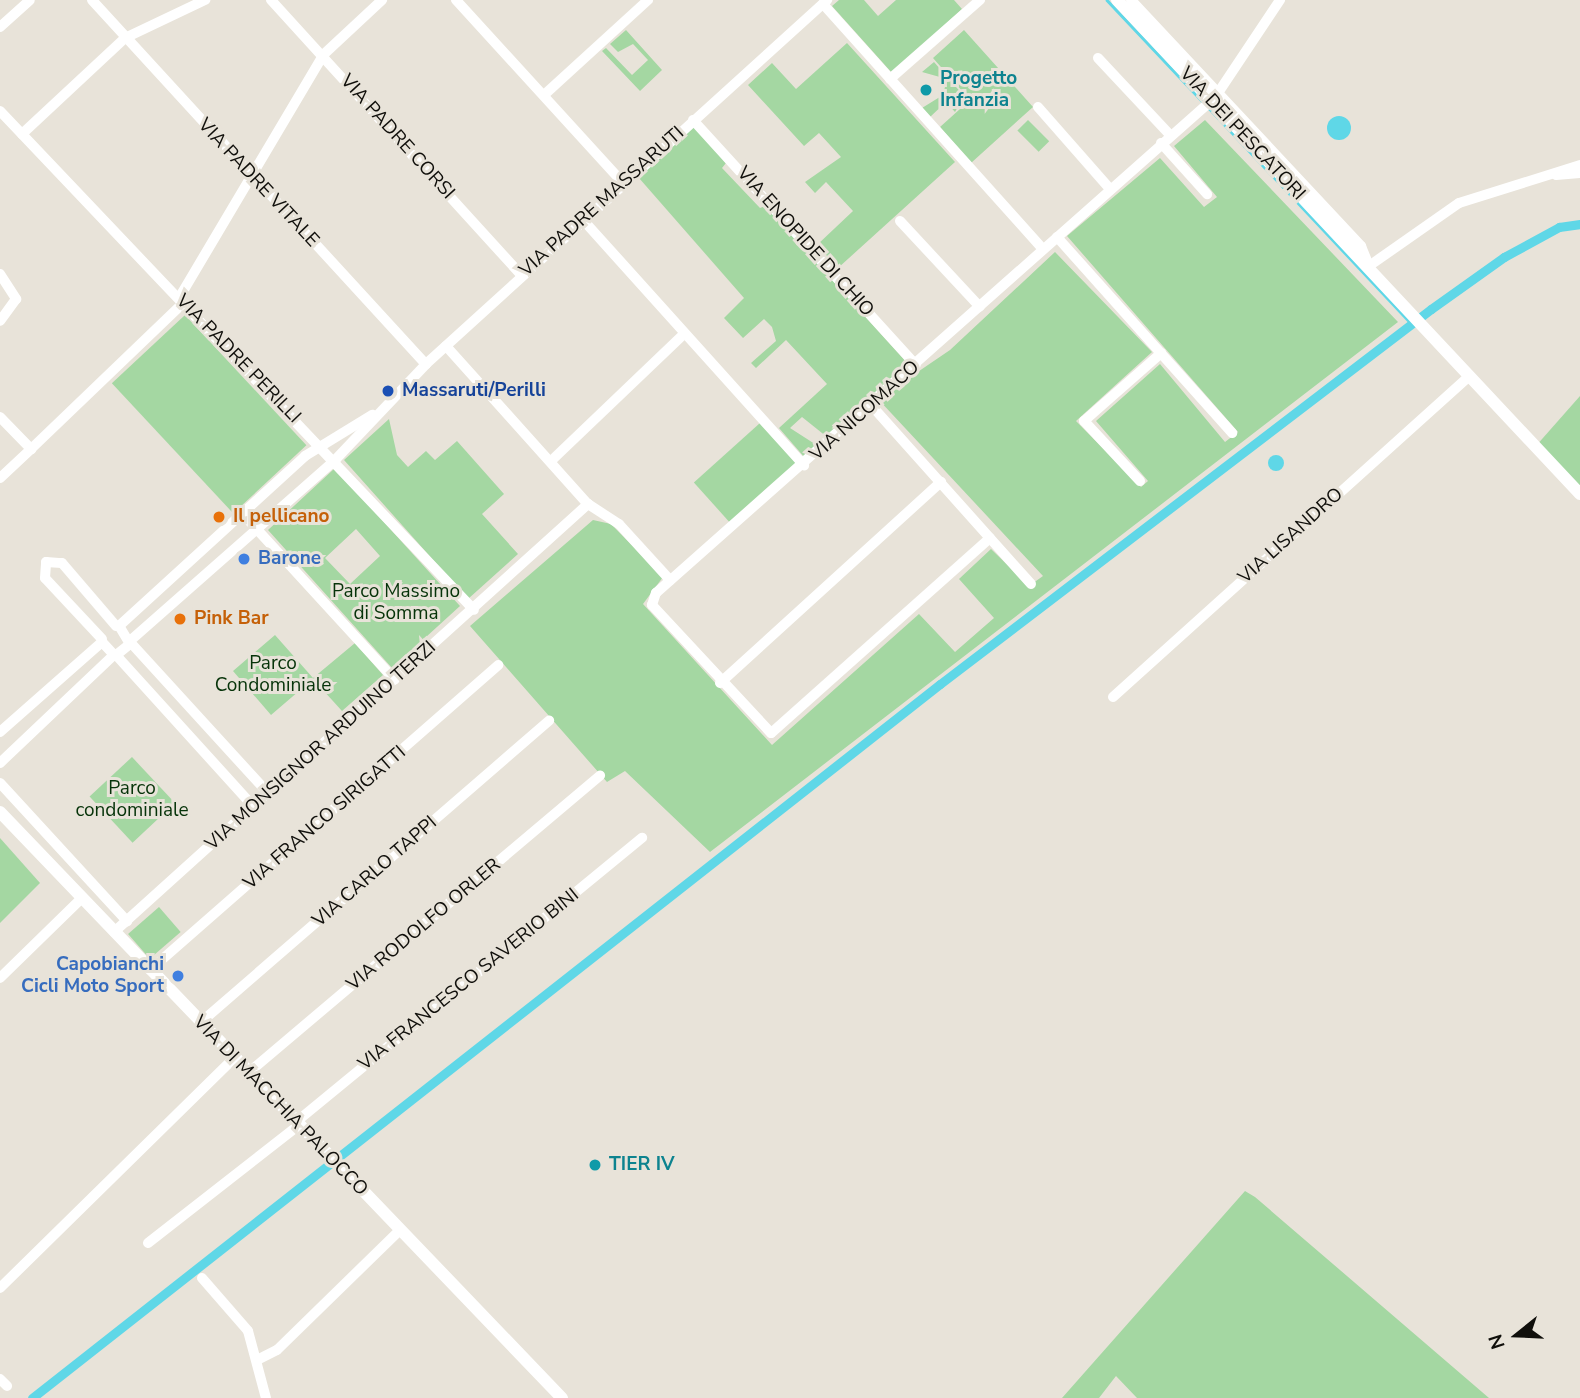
<!DOCTYPE html>
<html>
<head>
<meta charset="utf-8">
<style>
  body { margin:0 }
  #map { position:relative; width:1580px; height:1398px; overflow:hidden; background:#e8e3d9; font-family:"Nunito Sans",sans-serif }
  div>[style] { position:absolute }
  .green>* { inset:0; background:#a4d7a2; transform-origin:0 0 }
  .water>* { inset:0; background:#5fd7e7 }
  .round { border-radius:50% }
  .stream>* { height:2.5px; margin:-1.25px; padding:0 1.25px; transform-origin:1.25px; border-radius:1.25px; background:#5fd7e7 }
  .canal>* { height:9px; margin:-4.5px; padding:0 4.5px; transform-origin:4.5px; border-radius:4.5px; background:#5fd7e7 }
  .minor>* { height:10px; margin:-5px; padding:0 5px; transform-origin:5px; border-radius:5px; background:#fff }
  .tertiary>* { height:12px; margin:-6px; padding:0 6px; transform-origin:6px; border-radius:6px; background:#fff }
  .dots>* { width:19px; height:19px; translate:-50% -50%; box-sizing:border-box; border:4px solid #e8e3d9; border-radius:50% }
  span { translate:-50% -50%; white-space:nowrap; text-align:center; line-height:1.15; -webkit-text-stroke:6px #e8e3d9; paint-order:stroke }
  .culture-label { font-size:19px; color:#0d838f; font-weight:700 }
  .left { translate:0 -50%; text-align:left }
  .street-label { font-size:19px; color:#100f0b }
  .transit-label { font-size:19px; color:#164399; font-weight:700 }
  .food-label { font-size:19px; color:#c56008; font-weight:700 }
  .shop-label { font-size:19px; color:#366cbe; font-weight:700 }
  .right { translate:-100% -50%; text-align:right }
  .park-label { font-size:19px; color:#063309 }
  .north { position:absolute; left:1482px; top:1300px; width:70px; height:70px; -webkit-text-stroke:5px #e8e3d9; paint-order:stroke; rotate:252deg; font-size:19px; font-weight:700; line-height:28px; text-align:center; color:#100f0b }
  .north::after { content:''; display:block; margin:auto; width:24px; height:32px; background:#100f0b; clip-path:polygon(50% 0,100% 100%,50% 72%,0 100%) }
</style>
</head>
<body>
<div id="map">
  <div class="green">
    <div style="clip-path:polygon(839px 0,864px 0,878px 16px,896px 0,954px 0,962px 9px,892px 73px,832px 6px)"></div>
    <div style="clip-path:polygon(626px 30px,662px 70px,640px 91px,602px 51px,606px 48px,632px 75px,648px 60px,633px 44px,618px 52px,610px 44px)"></div>
    <div style="clip-path:polygon(964px 30px,1033px 107px,971px 163px,940px 127px,970px 100px,933px 58px)"></div>
    <div style="clip-path:polygon(847px 43px,955px 162px,838px 268px,817px 245px,853px 211px,826px 182px,815px 193px,805px 182px,841px 157px,819px 133px,804px 146px,748px 85px,772px 63px,796px 89px)"></div>
    <div style="clip-path:polygon(934px 62px,964px 96px,955px 112px,946px 102px,930px 117px,922px 108px,943px 95px,947px 79px,922px 72px)"></div>
    <div style="left:1028px;top:120px;width:30px;height:15px;rotate:45deg"></div>
    <div style="clip-path:polygon(1205px 120px,1398px 322px,710px 852px,625px 771px,607px 782px,470px 626px,593px 520px,611px 524px,663px 577px,643px 604px,772px 745px,919px 614px,955px 652px,994px 618px,959px 579px,991px 549px,1029px 586px,1043px 576px,878px 399px,950px 350px,1055px 252px,1152px 352px,1076px 421px,1141px 487px,1148px 481px,1096px 421px,1160px 364px,1225px 442px,1238px 432px,1067px 236px,1160px 158px,1204px 207px,1217px 197px,1174px 146px)"></div>
    <div style="clip-path:polygon(694px 126px,726px 163px,722px 168px,760px 208px,765px 206px,909px 365px,827px 437px,802px 417px,790px 428px,818px 446px,805px 458px,779px 428px,827px 384px,786px 340px,756px 368px,751px 363px,776px 341px,772px 327px,764px 319px,743px 338px,724px 318px,744px 298px,639px 178px)"></div>
    <div style="left:185px;top:315px;width:178px;height:100px;rotate:47deg"></div>
    <div style="clip-path:polygon(1580px 396px,1580px 494px,1535px 447px)"></div>
    <div style="clip-path:polygon(389px 419px,397px 455px,408px 467px,426px 451px,435px 460px,457px 441px,504px 494px,482px 514px,518px 554px,468px 599px,344px 460px)"></div>
    <div style="left:760px;top:423px;width:55px;height:89px;rotate:48deg"></div>
    <div style="clip-path:polygon(evenodd,335px 468px,460px 606px,392px 668px,268px 530px,335px 468px,356px 529px,380px 556px,350px 584px,325px 558px,356px 529px)"></div>
    <div style="clip-path:polygon(275px 635px,313px 678px,355px 643px,383px 675px,342px 711px,313px 679px,271px 715px,233px 671px)"></div>
    <div style="left:132px;top:757px;width:63px;height:58px;rotate:47deg"></div>
    <div style="clip-path:polygon(0 838px,40px 883px,0 923px)"></div>
    <div style="left:159px;top:907px;width:33px;height:41px;rotate:49deg"></div>
    <div style="clip-path:polygon(1245px 1191px,1255px 1197px,1489px 1398px,1137px 1398px,1116px 1376px,1099px 1398px,1062px 1398px)"></div>
  </div>
  <div class="water">
    <div class="round" style="left:1327px;top:116px;width:24px;height:24px"></div>
    <div class="round" style="left:1268px;top:455px;width:16px;height:16px"></div>
  </div>
  <div class="stream">
    <div style="left:1107px;top:0;width:140px;rotate:46.7deg"></div>
    <div style="left:1208px;top:107px;width:298px;rotate:46.8deg"></div>
  </div>
  <div class="canal">
    <div style="left:32px;top:1398px;width:1155px;rotate:-38.18deg"></div>
    <div style="left:940px;top:684px;width:618px;rotate:-37.37deg"></div>
    <div style="left:1431px;top:309px;width:90px;rotate:-35.5deg"></div>
    <div style="left:1504px;top:257px;width:63px;rotate:-28.6deg"></div>
    <div style="left:1559px;top:227px;width:21px;rotate:-8deg"></div>
  </div>
  <div class="minor">
    <div style="left:92px;top:0;width:494px;rotate:47.5deg"></div>
    <div style="left:271px;top:0;width:373px;rotate:47.7deg"></div>
    <div style="left:456px;top:0;width:249px;rotate:47.6deg"></div>
    <div style="left:1131px;top:0;width:337px;rotate:46.9deg"></div>
    <div style="left:1361px;top:246px;width:22px;rotate:68deg"></div>
    <div style="left:1369px;top:266px;width:110px;rotate:-35deg"></div>
    <div style="left:1459px;top:203px;width:127px;rotate:-17.4deg"></div>
    <div style="left:823px;top:4px;width:329px;rotate:48.1deg"></div>
    <div style="left:0;top:27px;width:40px;rotate:-42deg"></div>
    <div style="left:1098px;top:58px;width:105px;rotate:46.9deg"></div>
    <div style="left:890px;top:79px;width:120px;rotate:-41.3deg"></div>
    <div style="left:1218px;top:93px;width:112px;rotate:-56.3deg"></div>
    <div style="left:544px;top:95px;width:141px;rotate:-42.4deg"></div>
    <div style="left:1038px;top:107px;width:109px;rotate:48.7deg"></div>
    <div style="left:0;top:111px;width:688px;rotate:46.47deg"></div>
    <div style="left:693px;top:120px;width:331px;rotate:47.7deg"></div>
    <div style="left:22px;top:134px;width:141px;rotate:-43deg"></div>
    <div style="left:125px;top:38px;width:89px;rotate:-25.4deg"></div>
    <div style="left:1161px;top:143px;width:69px;rotate:48deg"></div>
    <div style="left:1556px;top:175px;width:24px;rotate:-5deg"></div>
    <div style="left:584px;top:221px;width:329px;rotate:48deg"></div>
    <div style="left:900px;top:221px;width:117px;rotate:47.1deg"></div>
    <div style="left:1057px;top:237px;width:263px;rotate:48.2deg"></div>
    <div style="left:0;top:274px;width:30px;rotate:57deg"></div>
    <div style="left:16px;top:299px;width:27px;rotate:126deg"></div>
    <div style="left:179px;top:298px;width:282px;rotate:-59.3deg"></div>
    <div style="left:323px;top:55px;width:81px;rotate:-43deg"></div>
    <div style="left:446px;top:346px;width:212px;rotate:48.1deg"></div>
    <div style="left:588px;top:504px;width:37px;rotate:33deg"></div>
    <div style="left:619px;top:524px;width:76px;rotate:47.7deg"></div>
    <div style="left:871px;top:405px;width:240px;rotate:48.2deg"></div>
    <div style="left:0;top:417px;width:45px;rotate:45.9deg"></div>
    <div style="left:31px;top:449px;width:211px;rotate:-43.8deg"></div>
    <div style="left:551px;top:461px;width:184px;rotate:-43.7deg"></div>
    <div style="left:0;top:478px;width:42px;rotate:-43.1deg"></div>
    <div style="left:1140px;top:481px;width:82px;rotate:-133deg"></div>
    <div style="left:1084px;top:421px;width:103px;rotate:-41.4deg"></div>
    <div style="left:242px;top:513px;width:226px;rotate:47.5deg"></div>
    <div style="left:990px;top:538px;width:293px;rotate:138.3deg"></div>
    <div style="left:771px;top:733px;width:175px;rotate:-132.9deg"></div>
    <div style="left:652px;top:605px;width:13px;rotate:-72deg"></div>
    <div style="left:656px;top:593px;width:742px;rotate:-41.56deg"></div>
    <div style="left:119px;top:626px;width:252px;rotate:-42.4deg"></div>
    <div style="left:305px;top:456px;width:79px;rotate:-31.5deg"></div>
    <div style="left:102px;top:639px;width:83px;rotate:-133.1deg"></div>
    <div style="left:45px;top:578px;width:16px;rotate:-86deg"></div>
    <div style="left:46px;top:562px;width:16px;rotate:4deg"></div>
    <div style="left:62px;top:563px;width:83px;rotate:49.4deg"></div>
    <div style="left:131px;top:640px;width:273px;rotate:-41.4deg"></div>
    <div style="left:336px;top:459px;width:131px;rotate:-46.5deg"></div>
    <div style="left:426px;top:364px;width:542px;rotate:-42.23deg"></div>
    <div style="left:102px;top:642px;width:19px;rotate:47deg"></div>
    <div style="left:115px;top:656px;width:19px;rotate:-39deg"></div>
    <div style="left:130px;top:644px;width:21px;rotate:-121deg"></div>
    <div style="left:131px;top:643px;width:203px;rotate:47.6deg"></div>
    <div style="left:116px;top:655px;width:204px;rotate:47.8deg"></div>
    <div style="left:720px;top:683px;width:299px;rotate:-42.3deg"></div>
    <div style="left:1113px;top:697px;width:480px;rotate:-42deg"></div>
    <div style="left:0;top:732px;width:136px;rotate:-41.4deg"></div>
    <div style="left:0;top:763px;width:157px;rotate:-43.5deg"></div>
    <div style="left:0;top:783px;width:188px;rotate:47.4deg"></div>
    <div style="left:114px;top:932px;width:639px;rotate:-42.08deg"></div>
    <div style="left:150px;top:970px;width:463px;rotate:-41.2deg"></div>
    <div style="left:0;top:978px;width:115px;rotate:-44.3deg"></div>
    <div style="left:200px;top:1023px;width:462px;rotate:-40.9deg"></div>
    <div style="left:248px;top:1073px;width:461px;rotate:-40.2deg"></div>
    <div style="left:296px;top:1122px;width:448px;rotate:-39.4deg"></div>
    <div style="left:148px;top:1243px;width:192px;rotate:-38deg"></div>
    <div style="left:202px;top:1278px;width:70px;rotate:49deg"></div>
    <div style="left:248px;top:1331px;width:69px;rotate:75deg"></div>
    <div style="left:0;top:1288px;width:328px;rotate:-44.5deg"></div>
    <div style="left:259px;top:1359px;width:20px;rotate:-27deg"></div>
    <div style="left:277px;top:1350px;width:172px;rotate:-44.3deg"></div>
    <div style="left:0;top:1379px;width:10px;rotate:45deg"></div>
  </div>
  <div class="tertiary">
    <div style="left:1117px;top:0;width:677px;rotate:46.86deg"></div>
    <div style="left:0;top:812px;width:812px;rotate:46.2deg"></div>
  </div>
  <div class="dots">
    <div style="left:926px;top:90px;background:#0f9aa8"></div>
    <div style="left:388px;top:391px;background:#1a4fb4"></div>
    <div style="left:219px;top:517px;background:#e8710a"></div>
    <div style="left:244px;top:559px;background:#3f7fe0"></div>
    <div style="left:180px;top:619px;background:#e8710a"></div>
    <div style="left:178px;top:976px;background:#3f7fe0"></div>
    <div style="left:595px;top:1165px;background:#0f9aa8"></div>
  </div>
  <div class="culture-label">
    <span class="left" style="left:940px;top:90px">Progetto<br>Infanzia</span>
    <span class="left" style="left:609px;top:1165px">TIER IV</span>
  </div>
  <div class="street-label">
    <span style="left:1242px;top:134px;rotate:47deg">VIA DEI PESCATORI</span>
    <span style="left:397px;top:137px;rotate:48deg">VIA PADRE CORSI</span>
    <span style="left:258px;top:183px;rotate:47deg">VIA PADRE VITALE</span>
    <span style="left:602px;top:202px;rotate:-42deg">VIA PADRE MASSARUTI</span>
    <span style="left:805px;top:242px;rotate:48deg">VIA ENOPIDE DI CHIO</span>
    <span style="left:238px;top:359px;rotate:46deg">VIA PADRE PERILLI</span>
    <span style="left:865px;top:411px;rotate:-42deg">VIA NICOMACO</span>
    <span style="left:1291px;top:536px;rotate:-42deg">VIA LISANDRO</span>
    <span style="left:321px;top:746px;rotate:-42deg">VIA MONSIGNOR ARDUINO TERZI</span>
    <span style="left:325px;top:818px;rotate:-41deg">VIA FRANCO SIRIGATTI</span>
    <span style="left:375px;top:872px;rotate:-41deg">VIA CARLO TAPPI</span>
    <span style="left:424px;top:925px;rotate:-40deg">VIA RODOLFO ORLER</span>
    <span style="left:469px;top:980px;rotate:-39deg">VIA FRANCESCO SAVERIO BINI</span>
    <span style="left:280px;top:1106px;rotate:46deg">VIA DI MACCHIA PALOCCO</span>
  </div>
  <div class="transit-label">
    <span class="left" style="left:402px;top:391px">Massaruti/Perilli</span>
  </div>
  <div class="food-label">
    <span class="left" style="left:233px;top:517px">Il pellicano</span>
    <span class="left" style="left:194px;top:619px">Pink Bar</span>
  </div>
  <div class="shop-label">
    <span class="left" style="left:258px;top:559px">Barone</span>
    <span class="right" style="left:164px;top:976px">Capobianchi<br>Cicli Moto Sport</span>
  </div>
  <div class="park-label">
    <span style="left:396px;top:603px">Parco Massimo<br>di Somma</span>
    <span style="left:273px;top:675px">Parco<br>Condominiale</span>
    <span style="left:132px;top:800px">Parco<br>condominiale</span>
  </div>
  <div class="north">N</div>
</div>
</body>
</html>
